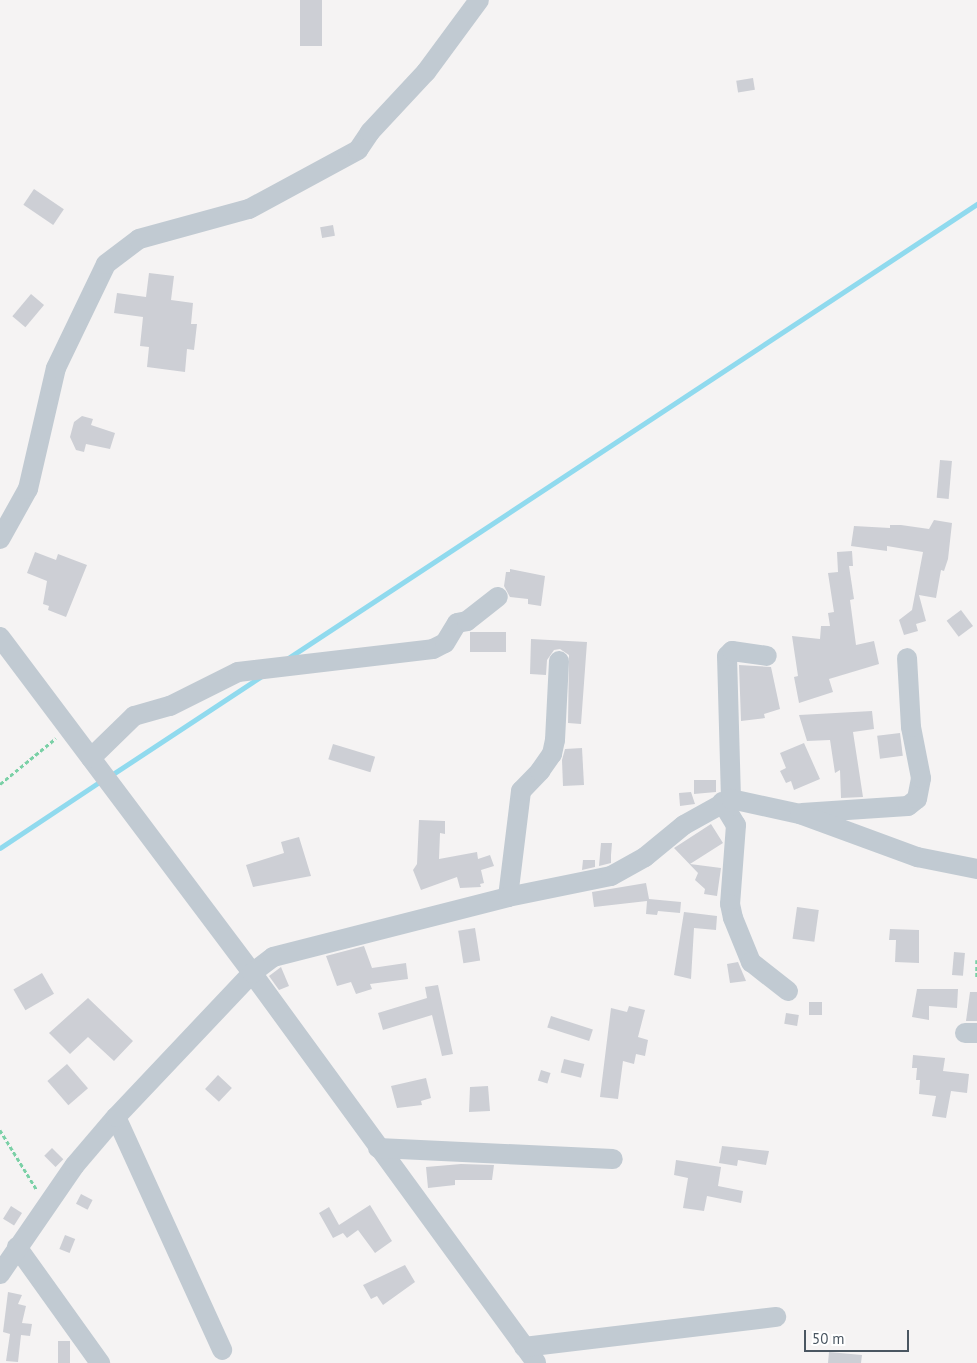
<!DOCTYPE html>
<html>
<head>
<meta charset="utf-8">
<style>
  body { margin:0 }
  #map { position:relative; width:977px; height:1363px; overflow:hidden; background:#f5f3f3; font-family:"PT Sans",sans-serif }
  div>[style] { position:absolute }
  .stream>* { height:4.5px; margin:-2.25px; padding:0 2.25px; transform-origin:2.25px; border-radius:2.25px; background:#90daee }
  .building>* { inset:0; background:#cdcfd5; transform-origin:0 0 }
  .path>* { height:2.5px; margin-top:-1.25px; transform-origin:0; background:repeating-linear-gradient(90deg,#7ad0a6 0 4px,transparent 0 6.5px) }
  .minor>* { height:20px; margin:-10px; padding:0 10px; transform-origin:10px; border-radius:10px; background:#c1cad2 }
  span { translate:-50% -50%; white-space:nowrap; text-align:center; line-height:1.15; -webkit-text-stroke:4.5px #fff; paint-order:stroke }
  .scale { position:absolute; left:804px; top:1330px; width:105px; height:22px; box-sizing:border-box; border:2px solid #4a5661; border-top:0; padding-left:6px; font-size:15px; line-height:18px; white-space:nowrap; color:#4a5661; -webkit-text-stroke:4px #fff; paint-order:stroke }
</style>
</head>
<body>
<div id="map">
  <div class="stream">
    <div style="left:287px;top:659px;width:827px;rotate:-33.4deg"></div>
    <div style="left:110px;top:776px;width:180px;rotate:-33.4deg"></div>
    <div style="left:0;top:848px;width:121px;rotate:-33.6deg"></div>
  </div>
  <div class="building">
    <div style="left:300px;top:0;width:22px;height:46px"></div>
    <div style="left:753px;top:78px;width:12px;height:17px;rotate:81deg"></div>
    <div style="left:34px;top:189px;width:36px;height:19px;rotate:34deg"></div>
    <div style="left:333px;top:225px;width:11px;height:13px;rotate:80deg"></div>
    <div style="clip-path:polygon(149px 273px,174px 276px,171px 300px,193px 303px,191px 324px,197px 324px,194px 350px,187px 349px,185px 372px,147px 367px,149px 347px,140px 346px,143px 317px,114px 313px,117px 293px,146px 297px)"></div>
    <div style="left:31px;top:294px;width:17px;height:29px;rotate:40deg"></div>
    <div style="clip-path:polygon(82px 416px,93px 419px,91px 425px,115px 433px,110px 449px,86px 444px,84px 452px,76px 450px,70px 437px,74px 422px)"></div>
    <div style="left:940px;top:460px;width:12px;height:38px;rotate:5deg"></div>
    <div style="clip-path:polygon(934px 520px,952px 523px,948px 559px,944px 571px,941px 570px,936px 598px,919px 595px,926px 621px,916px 624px,918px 631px,904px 635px,899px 620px,912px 610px,923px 552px,887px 546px,887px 551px,851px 546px,854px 526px,890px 528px,890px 525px,901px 525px,929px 529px)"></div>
    <div style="clip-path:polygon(852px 551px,853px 566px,849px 566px,854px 599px,850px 600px,856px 645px,874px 641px,879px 664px,829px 679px,833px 692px,799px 703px,794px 677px,798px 676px,792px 636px,820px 639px,821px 626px,830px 626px,828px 613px,834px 612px,828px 573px,838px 572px,837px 552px)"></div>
    <div style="clip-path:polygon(35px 552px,56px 560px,58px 554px,87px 565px,66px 617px,48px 610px,49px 606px,43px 604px,47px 581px,27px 573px)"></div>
    <div style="clip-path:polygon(510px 569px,545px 576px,541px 606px,528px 604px,528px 599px,510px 597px,504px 586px,506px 572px,510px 572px)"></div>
    <div style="left:961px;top:610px;width:20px;height:18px;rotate:53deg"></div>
    <div style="left:470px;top:632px;width:36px;height:20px"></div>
    <div style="clip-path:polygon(531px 639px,587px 642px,581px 724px,568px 723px,569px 655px,560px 649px,554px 650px,547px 660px,546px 675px,530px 674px)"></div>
    <div style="clip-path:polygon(739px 665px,771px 667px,780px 709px,764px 714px,765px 718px,741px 721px)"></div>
    <div style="clip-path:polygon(872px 711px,874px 729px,853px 732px,863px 797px,841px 798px,840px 770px,835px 773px,830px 740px,807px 741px,799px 715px)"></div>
    <div style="left:900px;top:733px;width:23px;height:23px;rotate:83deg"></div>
    <div style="clip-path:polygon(804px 743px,820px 779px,794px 790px,791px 781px,786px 783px,780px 771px,786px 768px,780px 753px)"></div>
    <div style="left:333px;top:744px;width:44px;height:16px;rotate:17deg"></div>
    <div style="clip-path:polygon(582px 748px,584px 785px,563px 786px,562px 760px,565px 749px)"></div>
    <div style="clip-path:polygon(694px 780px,716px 780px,716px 792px,694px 794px)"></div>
    <div style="clip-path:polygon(691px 792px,695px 804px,680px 806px,679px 793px)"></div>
    <div style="clip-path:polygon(419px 820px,445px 821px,445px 834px,440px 833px,439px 859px,477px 852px,478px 859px,490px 855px,494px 866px,481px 870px,484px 883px,480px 884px,481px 887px,460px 888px,457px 877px,421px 890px,413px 870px,417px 864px)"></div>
    <div style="clip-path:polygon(711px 824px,723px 843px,690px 864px,721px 868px,717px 896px,704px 894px,705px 889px,695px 880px,698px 873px,674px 848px)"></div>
    <div style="clip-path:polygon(299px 837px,311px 876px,253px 887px,246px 865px,284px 853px,281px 842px)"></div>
    <div style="clip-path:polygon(601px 843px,612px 843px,611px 855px,611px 863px,599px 866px)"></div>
    <div style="clip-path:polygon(583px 860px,595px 860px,595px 867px,582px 870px)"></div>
    <div style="clip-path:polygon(646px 883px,649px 899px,681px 902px,680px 913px,658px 911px,657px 915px,646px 914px,647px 901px,594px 907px,592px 892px)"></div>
    <div style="left:797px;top:907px;width:22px;height:32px;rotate:8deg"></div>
    <div style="clip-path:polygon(684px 912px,717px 916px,716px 930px,694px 928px,691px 979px,674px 975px)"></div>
    <div style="left:475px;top:928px;width:33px;height:17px;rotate:81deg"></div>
    <div style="clip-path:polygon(890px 929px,919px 930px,919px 963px,895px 962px,896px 940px,889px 940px)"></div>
    <div style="clip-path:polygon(364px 946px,372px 968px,406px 963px,408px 979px,370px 984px,372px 989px,356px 994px,351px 982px,337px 986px,326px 956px)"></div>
    <div style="left:954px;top:952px;width:11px;height:23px;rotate:5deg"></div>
    <div style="clip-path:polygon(738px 962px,746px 981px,730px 983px,727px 964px)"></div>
    <div style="clip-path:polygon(281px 967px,289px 986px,279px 990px,269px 976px)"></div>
    <div style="left:42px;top:973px;width:24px;height:33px;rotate:60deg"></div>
    <div style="clip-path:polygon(438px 985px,453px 1054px,442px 1056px,432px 1015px,383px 1030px,378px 1013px,427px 998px,425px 987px)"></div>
    <div style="clip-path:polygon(917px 989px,958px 989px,957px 1008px,929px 1006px,929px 1020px,912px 1017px)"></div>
    <div style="clip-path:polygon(970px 992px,977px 992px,977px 1021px,966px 1021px)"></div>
    <div style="clip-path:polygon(88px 998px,133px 1041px,114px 1061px,88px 1037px,70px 1054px,49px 1033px)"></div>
    <div style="left:809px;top:1002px;width:13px;height:13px"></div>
    <div style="clip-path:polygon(629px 1006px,645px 1010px,638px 1037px,648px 1040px,645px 1056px,636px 1054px,634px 1064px,623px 1061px,618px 1099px,600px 1097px,611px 1008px,627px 1012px)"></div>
    <div style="left:786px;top:1013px;width:13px;height:11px;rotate:9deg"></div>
    <div style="left:551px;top:1016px;width:44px;height:12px;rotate:18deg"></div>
    <div style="clip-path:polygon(913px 1055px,945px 1058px,943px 1071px,969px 1074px,967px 1093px,951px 1091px,946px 1118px,932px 1116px,936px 1096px,919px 1094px,920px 1080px,916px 1080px,917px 1068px,912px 1068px)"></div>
    <div style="left:564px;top:1059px;width:21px;height:14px;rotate:14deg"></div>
    <div style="left:67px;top:1064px;width:32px;height:26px;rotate:49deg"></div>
    <div style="left:541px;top:1070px;width:10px;height:11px;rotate:17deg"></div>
    <div style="left:218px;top:1075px;width:19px;height:19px;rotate:43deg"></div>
    <div style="clip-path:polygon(426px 1078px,431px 1098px,421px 1101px,422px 1105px,397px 1108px,391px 1086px)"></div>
    <div style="clip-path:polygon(488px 1086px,490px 1111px,469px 1112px,470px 1087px)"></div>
    <div style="clip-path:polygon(722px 1146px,769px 1151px,766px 1165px,738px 1160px,737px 1166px,719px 1163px)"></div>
    <div style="left:52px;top:1148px;width:16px;height:11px;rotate:45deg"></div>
    <div style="clip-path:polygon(676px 1160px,721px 1167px,718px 1186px,743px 1191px,741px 1203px,707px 1196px,704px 1211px,683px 1208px,688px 1178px,674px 1175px)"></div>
    <div style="clip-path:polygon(461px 1164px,494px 1165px,492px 1180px,455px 1180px,455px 1185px,428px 1188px,426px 1167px)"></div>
    <div style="left:81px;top:1194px;width:13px;height:11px;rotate:27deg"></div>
    <div style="clip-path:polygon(370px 1205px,392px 1241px,375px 1253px,358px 1230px,347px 1238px,343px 1233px,333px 1238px,319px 1213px,329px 1207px,339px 1225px)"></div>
    <div style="left:11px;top:1206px;width:13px;height:15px;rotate:32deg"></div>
    <div style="left:65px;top:1235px;width:11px;height:15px;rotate:22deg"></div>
    <div style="clip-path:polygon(405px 1265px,415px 1282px,383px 1305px,377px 1296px,371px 1299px,363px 1285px)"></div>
    <div style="clip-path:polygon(8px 1292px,22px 1295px,18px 1304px,26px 1306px,22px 1323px,32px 1324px,30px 1336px,21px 1335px,18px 1362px,6px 1361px,10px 1334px,3px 1332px)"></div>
    <div style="left:58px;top:1341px;width:12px;height:22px"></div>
    <div style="clip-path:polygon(829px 1352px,862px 1355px,861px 1363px,828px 1363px)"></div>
  </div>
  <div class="path">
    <div style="left:0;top:784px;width:72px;rotate:-39.4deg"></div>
    <div style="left:977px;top:960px;width:18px;rotate:90deg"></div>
    <div style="left:0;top:1130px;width:70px;rotate:58.3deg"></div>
  </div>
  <div class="minor">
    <div style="left:0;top:539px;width:57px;rotate:-60.8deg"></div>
    <div style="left:28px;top:489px;width:124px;rotate:-77deg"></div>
    <div style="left:56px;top:368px;width:115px;rotate:-64.3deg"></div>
    <div style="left:106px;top:264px;width:41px;rotate:-37.1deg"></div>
    <div style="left:139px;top:239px;width:114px;rotate:-15.3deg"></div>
    <div style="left:249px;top:209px;width:124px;rotate:-28.4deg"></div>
    <div style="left:358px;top:150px;width:22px;rotate:-56deg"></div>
    <div style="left:370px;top:132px;width:82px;rotate:-47deg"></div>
    <div style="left:426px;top:72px;width:89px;rotate:-53.6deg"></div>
    <div style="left:0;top:637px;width:420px;rotate:53.1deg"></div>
    <div style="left:252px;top:973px;width:482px;rotate:53.9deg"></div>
    <div style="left:91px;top:758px;width:60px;rotate:-44.3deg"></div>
    <div style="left:134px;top:716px;width:37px;rotate:-16deg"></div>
    <div style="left:170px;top:706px;width:76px;rotate:-26.6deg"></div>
    <div style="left:238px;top:672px;width:196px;rotate:-6.7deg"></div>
    <div style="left:433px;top:649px;width:13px;rotate:-27deg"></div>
    <div style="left:445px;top:643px;width:23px;rotate:-59deg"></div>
    <div style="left:457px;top:623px;width:10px;rotate:-11deg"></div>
    <div style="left:467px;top:621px;width:39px;rotate:-38deg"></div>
    <div style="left:731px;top:799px;width:143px;rotate:-91.6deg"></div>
    <div style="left:727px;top:656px;width:7px;rotate:-45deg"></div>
    <div style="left:732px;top:651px;width:35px;rotate:8deg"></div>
    <div style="left:722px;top:802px;width:27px;rotate:59deg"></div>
    <div style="left:736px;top:825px;width:79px;rotate:94.3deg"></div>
    <div style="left:730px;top:904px;width:14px;rotate:78deg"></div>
    <div style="left:733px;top:918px;width:48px;rotate:67.8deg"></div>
    <div style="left:751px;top:962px;width:47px;rotate:38.1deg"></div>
    <div style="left:802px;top:813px;width:106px;rotate:-3.8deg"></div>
    <div style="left:908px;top:806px;width:11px;rotate:-38deg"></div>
    <div style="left:917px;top:799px;width:21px;rotate:-79deg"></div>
    <div style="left:921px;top:778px;width:52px;rotate:-101.1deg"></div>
    <div style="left:911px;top:727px;width:69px;rotate:-93.3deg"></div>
    <div style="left:508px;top:897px;width:107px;rotate:-83deg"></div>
    <div style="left:521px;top:791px;width:28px;rotate:-46deg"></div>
    <div style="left:540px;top:771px;width:21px;rotate:-55deg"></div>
    <div style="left:552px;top:754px;width:14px;rotate:-78deg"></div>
    <div style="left:555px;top:740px;width:79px;rotate:-87.1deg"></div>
    <div style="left:965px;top:1033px;width:12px"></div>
    <div style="left:116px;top:1117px;width:256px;rotate:65.5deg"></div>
    <div style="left:378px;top:1148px;width:235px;rotate:2.7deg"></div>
    <div style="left:17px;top:1247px;width:143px;rotate:54.4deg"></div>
    <div style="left:0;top:1274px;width:132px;rotate:-55.5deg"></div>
    <div style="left:75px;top:1165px;width:63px;rotate:-49.5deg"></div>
    <div style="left:116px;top:1117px;width:198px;rotate:-46.6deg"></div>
    <div style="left:252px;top:973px;width:26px;rotate:-37deg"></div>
    <div style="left:273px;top:957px;width:243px;rotate:-14.3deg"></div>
    <div style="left:508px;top:897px;width:105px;rotate:-11.5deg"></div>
    <div style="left:611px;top:876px;width:39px;rotate:-29deg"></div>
    <div style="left:645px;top:857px;width:50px;rotate:-39.4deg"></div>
    <div style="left:684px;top:825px;width:54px;rotate:-29deg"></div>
    <div style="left:731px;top:799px;width:71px;rotate:12.3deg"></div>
    <div style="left:800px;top:814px;width:125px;rotate:20.2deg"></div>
    <div style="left:917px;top:857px;width:61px;rotate:11.3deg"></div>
    <div style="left:524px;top:1347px;width:254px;rotate:-6.8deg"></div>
  </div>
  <div class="scale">50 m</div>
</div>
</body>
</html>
